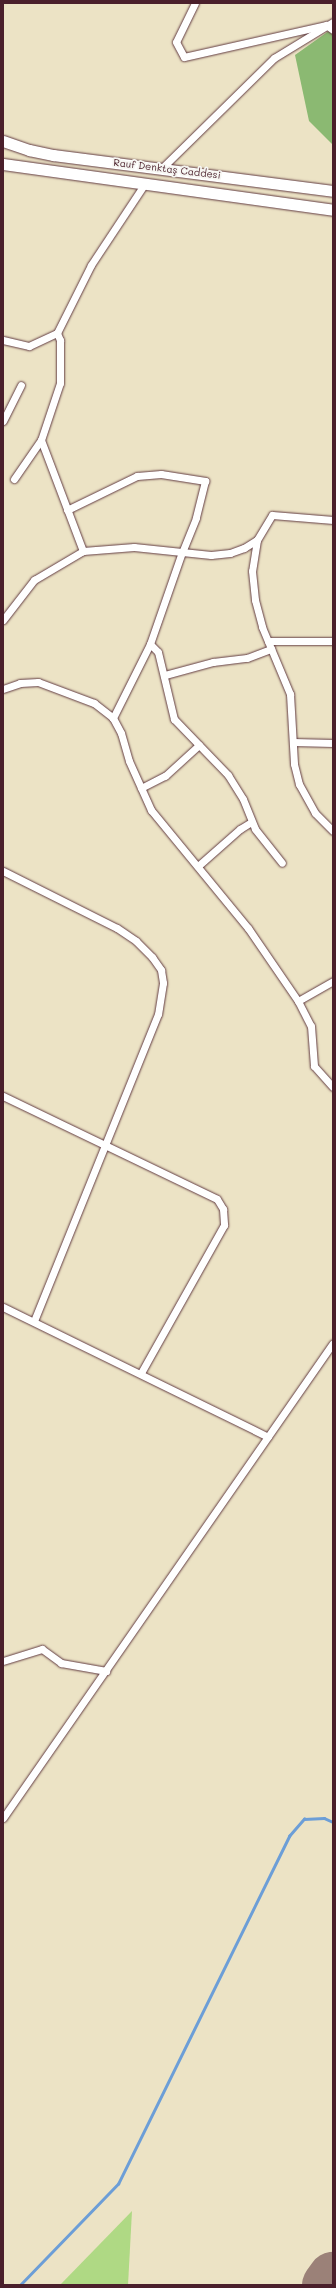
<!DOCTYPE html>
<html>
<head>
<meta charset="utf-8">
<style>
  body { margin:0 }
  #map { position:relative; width:336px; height:2288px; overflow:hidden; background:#ece3c5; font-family:Mali,sans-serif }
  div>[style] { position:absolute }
  .green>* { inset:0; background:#afd984 }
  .forest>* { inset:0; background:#8bb972 }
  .stream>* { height:2.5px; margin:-1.25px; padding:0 1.25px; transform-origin:1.25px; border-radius:1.25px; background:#6c9ed7 }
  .runway>* { height:53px; margin:-26.5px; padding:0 26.5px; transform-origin:26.5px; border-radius:26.5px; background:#9b8178 }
  .roads { filter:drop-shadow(0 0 1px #623c42) drop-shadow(0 0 1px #623c42) }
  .minor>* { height:7px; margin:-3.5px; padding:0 3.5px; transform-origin:3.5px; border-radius:3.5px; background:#fff }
  .primary>* { height:11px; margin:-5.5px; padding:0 5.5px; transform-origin:5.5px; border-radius:5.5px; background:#fff }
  span { translate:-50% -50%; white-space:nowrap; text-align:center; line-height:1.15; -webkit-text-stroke:3.5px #f6f6f2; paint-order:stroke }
  .street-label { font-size:10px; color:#4a1f2b }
  .frame { position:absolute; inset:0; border:4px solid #4a1f2b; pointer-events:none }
</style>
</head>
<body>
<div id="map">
  <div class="green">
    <div style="clip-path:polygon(132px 2211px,128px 2285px,60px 2285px)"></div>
  </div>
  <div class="forest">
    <div style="clip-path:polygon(333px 28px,333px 145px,309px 121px,295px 55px)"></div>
  </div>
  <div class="stream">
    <div style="left:20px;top:2285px;width:141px;rotate:-45.9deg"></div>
    <div style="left:118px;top:2184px;width:388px;rotate:-63.8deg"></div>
    <div style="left:289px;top:1836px;width:23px;rotate:-49deg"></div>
    <div style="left:304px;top:1819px;width:20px;rotate:-3deg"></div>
    <div style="left:324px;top:1818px;width:10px;rotate:24deg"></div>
  </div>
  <div class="runway">
    <div style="left:328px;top:2285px;width:9px;rotate:-54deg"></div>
  </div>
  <div class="roads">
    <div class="minor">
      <div style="left:195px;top:3px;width:43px;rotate:116deg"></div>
      <div style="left:176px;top:42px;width:17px;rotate:62deg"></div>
      <div style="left:184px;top:57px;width:146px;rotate:-12.7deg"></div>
      <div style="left:326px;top:25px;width:9px;rotate:36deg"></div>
      <div style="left:162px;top:168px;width:157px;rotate:-44.5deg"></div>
      <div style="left:274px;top:58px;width:69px;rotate:-31.4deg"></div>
      <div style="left:57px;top:333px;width:8px;rotate:67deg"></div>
      <div style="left:60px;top:340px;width:43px;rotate:90deg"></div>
      <div style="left:60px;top:383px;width:60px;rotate:108.4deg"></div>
      <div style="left:41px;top:440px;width:119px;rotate:69.3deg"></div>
      <div style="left:83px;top:551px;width:51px;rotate:-4.5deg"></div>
      <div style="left:134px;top:547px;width:48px;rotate:5.9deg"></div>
      <div style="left:182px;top:552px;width:97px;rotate:109.2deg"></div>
      <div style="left:150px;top:644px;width:83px;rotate:116.6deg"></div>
      <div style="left:3px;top:340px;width:27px;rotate:13deg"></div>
      <div style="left:29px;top:346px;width:31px;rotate:-25deg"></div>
      <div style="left:57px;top:333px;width:76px;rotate:-63.4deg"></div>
      <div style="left:91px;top:265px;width:96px;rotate:-56.5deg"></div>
      <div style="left:3px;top:421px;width:40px;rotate:-63.4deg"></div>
      <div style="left:14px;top:479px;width:47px;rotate:-55.3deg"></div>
      <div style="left:67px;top:510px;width:78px;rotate:-25.9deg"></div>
      <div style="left:137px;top:476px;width:24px;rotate:-5deg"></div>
      <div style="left:161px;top:474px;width:45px;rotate:9deg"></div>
      <div style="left:205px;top:481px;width:38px;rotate:104deg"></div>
      <div style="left:196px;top:518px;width:37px;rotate:112deg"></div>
      <div style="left:182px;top:552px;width:29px;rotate:6deg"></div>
      <div style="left:211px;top:555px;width:19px;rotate:-6deg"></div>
      <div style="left:230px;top:553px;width:15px;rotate:-20deg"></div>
      <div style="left:244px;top:548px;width:15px;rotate:-32deg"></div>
      <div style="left:333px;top:520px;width:61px;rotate:-175.3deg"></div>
      <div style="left:272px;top:515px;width:29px;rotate:121deg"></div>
      <div style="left:257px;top:540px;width:31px;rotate:99deg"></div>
      <div style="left:252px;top:571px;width:29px;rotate:84deg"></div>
      <div style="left:255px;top:600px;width:28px;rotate:75deg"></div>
      <div style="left:262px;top:627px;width:73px;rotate:67.3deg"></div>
      <div style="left:290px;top:694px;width:70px;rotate:86.7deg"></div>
      <div style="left:294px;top:764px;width:21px;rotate:76deg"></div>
      <div style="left:299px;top:784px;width:33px;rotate:61deg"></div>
      <div style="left:315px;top:813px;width:25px;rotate:45deg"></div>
      <div style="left:3px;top:620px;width:51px;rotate:-52.2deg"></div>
      <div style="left:34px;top:580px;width:57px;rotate:-30.6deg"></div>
      <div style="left:268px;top:641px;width:65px"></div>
      <div style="left:150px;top:644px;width:11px;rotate:45deg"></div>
      <div style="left:158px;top:652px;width:69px;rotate:76.6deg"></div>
      <div style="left:174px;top:719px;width:78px;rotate:46deg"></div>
      <div style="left:228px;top:775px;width:28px;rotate:58deg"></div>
      <div style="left:243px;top:799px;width:32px;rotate:68deg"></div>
      <div style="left:255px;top:829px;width:43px;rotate:51.5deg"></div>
      <div style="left:165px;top:675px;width:50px;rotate:-15.2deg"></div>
      <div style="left:213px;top:662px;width:34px;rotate:-7deg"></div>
      <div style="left:247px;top:658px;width:26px;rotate:-21deg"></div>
      <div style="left:3px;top:689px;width:18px;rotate:-19deg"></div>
      <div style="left:20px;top:683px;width:18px;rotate:-3deg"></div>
      <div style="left:38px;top:682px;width:60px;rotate:20.6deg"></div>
      <div style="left:94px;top:703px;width:24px;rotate:38deg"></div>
      <div style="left:113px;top:718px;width:17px;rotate:62deg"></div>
      <div style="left:121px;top:733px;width:29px;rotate:74deg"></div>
      <div style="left:129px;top:761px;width:54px;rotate:65.8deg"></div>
      <div style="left:151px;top:810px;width:153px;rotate:50.6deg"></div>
      <div style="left:248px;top:928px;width:88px;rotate:55.6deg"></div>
      <div style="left:298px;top:1001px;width:28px;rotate:63deg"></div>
      <div style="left:311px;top:1026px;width:40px;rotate:85.7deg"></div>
      <div style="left:314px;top:1066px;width:28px;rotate:48deg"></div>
      <div style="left:293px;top:742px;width:40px;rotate:1.4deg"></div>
      <div style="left:141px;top:788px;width:27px;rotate:-27deg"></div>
      <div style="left:165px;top:776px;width:46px;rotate:-42.4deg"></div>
      <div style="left:198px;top:866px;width:56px;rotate:-41.4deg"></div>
      <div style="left:240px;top:829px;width:13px;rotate:-32deg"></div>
      <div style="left:3px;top:871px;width:127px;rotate:26.6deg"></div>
      <div style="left:117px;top:928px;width:23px;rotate:34deg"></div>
      <div style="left:136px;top:941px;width:23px;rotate:45deg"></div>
      <div style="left:152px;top:957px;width:16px;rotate:55deg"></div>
      <div style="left:161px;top:970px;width:13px;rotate:81deg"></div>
      <div style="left:163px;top:983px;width:31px;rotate:99deg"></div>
      <div style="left:158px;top:1014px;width:331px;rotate:112deg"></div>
      <div style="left:298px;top:1001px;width:40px;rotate:-29.7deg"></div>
      <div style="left:3px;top:1096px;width:237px;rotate:25.7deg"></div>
      <div style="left:217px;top:1199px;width:12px;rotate:59deg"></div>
      <div style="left:223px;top:1209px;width:16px;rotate:86deg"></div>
      <div style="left:224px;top:1225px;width:170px;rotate:119.3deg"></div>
      <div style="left:3px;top:1307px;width:295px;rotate:26.1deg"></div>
      <div style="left:3px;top:1661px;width:41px;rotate:-17.1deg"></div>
      <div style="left:42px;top:1649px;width:24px;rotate:36deg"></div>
      <div style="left:61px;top:1663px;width:46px;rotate:10.1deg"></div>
      <div style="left:3px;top:1818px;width:578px;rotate:-55.21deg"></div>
    </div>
    <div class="primary">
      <div style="left:3px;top:141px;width:28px;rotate:19deg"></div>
      <div style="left:29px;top:150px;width:25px;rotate:12deg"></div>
      <div style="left:53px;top:155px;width:282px;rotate:7.3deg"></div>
      <div style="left:3px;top:164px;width:333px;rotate:7.9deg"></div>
    </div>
  </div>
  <div class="street-label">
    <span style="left:167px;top:169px;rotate:7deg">Rauf Denktaş Caddesi</span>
  </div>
  <div class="frame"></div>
</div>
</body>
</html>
